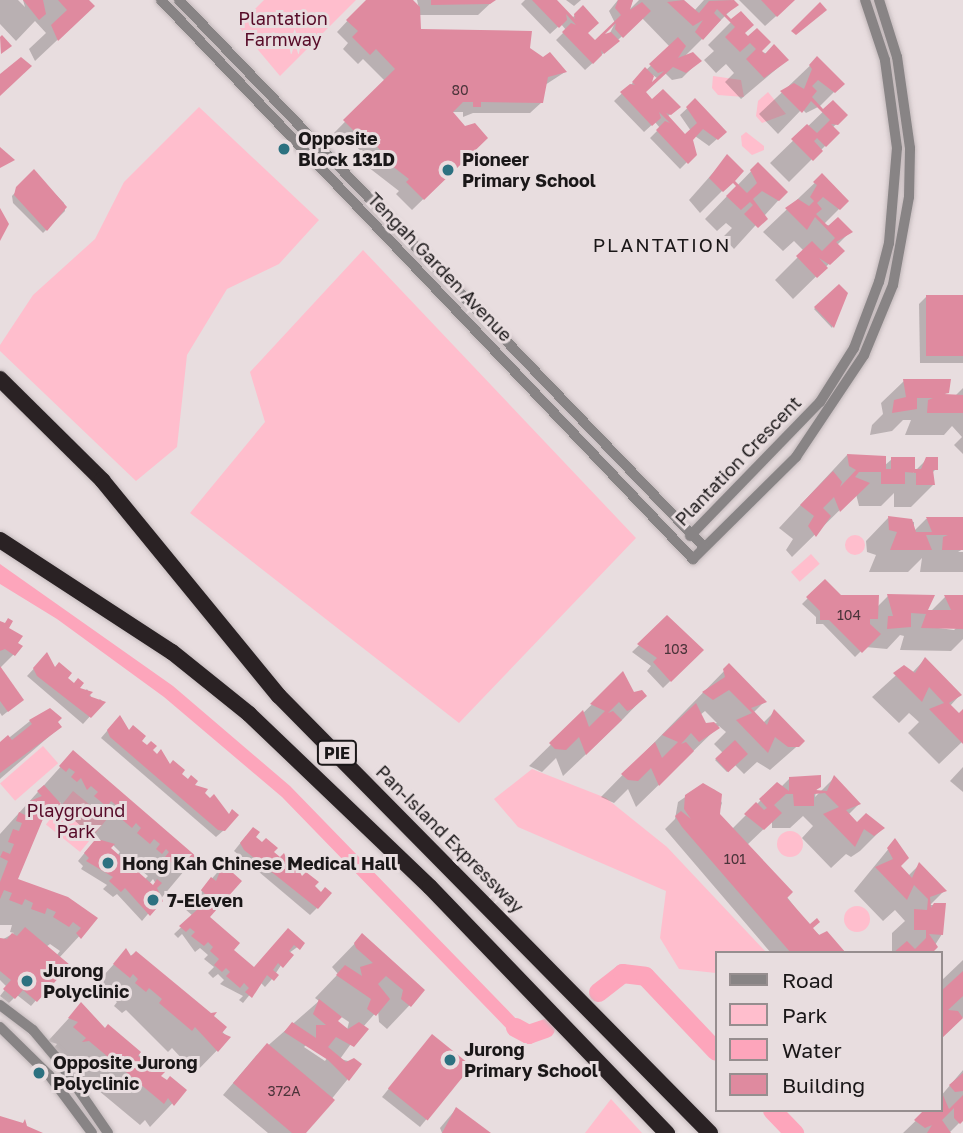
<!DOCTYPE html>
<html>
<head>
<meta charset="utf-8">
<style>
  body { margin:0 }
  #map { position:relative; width:963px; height:1133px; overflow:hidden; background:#e8dddf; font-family:"Golos Text",sans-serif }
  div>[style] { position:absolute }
  .green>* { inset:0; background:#ffbecd; transform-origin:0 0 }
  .round { border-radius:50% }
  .water>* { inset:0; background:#fda5bb }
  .shadow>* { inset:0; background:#0003 }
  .river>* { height:19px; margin:-9.5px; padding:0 9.5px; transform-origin:9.5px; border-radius:9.5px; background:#fda5bb }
  .building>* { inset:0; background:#df8a9f; transform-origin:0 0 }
  .roads { filter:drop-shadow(0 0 2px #c3b9bb) drop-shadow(0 0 2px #c3b9bb) }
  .minor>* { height:10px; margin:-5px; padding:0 5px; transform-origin:5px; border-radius:5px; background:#888485 }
  .highway>* { height:16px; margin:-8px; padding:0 8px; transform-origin:8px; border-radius:8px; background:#2a2224 }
  .dots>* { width:19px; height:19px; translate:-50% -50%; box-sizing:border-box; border:4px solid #e8dddf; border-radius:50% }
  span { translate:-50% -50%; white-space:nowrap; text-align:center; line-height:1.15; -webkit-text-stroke:6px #e8dddf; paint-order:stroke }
  .number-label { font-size:14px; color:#4b343a }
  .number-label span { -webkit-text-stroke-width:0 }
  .shield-label span { padding:2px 5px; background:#e8dddf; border:2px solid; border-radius:5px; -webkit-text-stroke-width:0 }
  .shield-label { font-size:16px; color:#1a1718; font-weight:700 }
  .park-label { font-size:18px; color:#570b28 }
  .poi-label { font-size:18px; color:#1a1718; font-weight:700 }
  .left { translate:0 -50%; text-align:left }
  .street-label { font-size:18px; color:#1a1718 }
  .neighbourhood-label { font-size:19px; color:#1a1718; letter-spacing:2px }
  .legend { position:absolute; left:715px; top:951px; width:228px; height:161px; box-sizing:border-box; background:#e8dddf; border:2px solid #968e8f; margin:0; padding:9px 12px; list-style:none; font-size:21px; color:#1a1718 }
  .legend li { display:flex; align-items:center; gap:14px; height:35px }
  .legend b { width:35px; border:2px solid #968e8f }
</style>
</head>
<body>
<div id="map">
  <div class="green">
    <div style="clip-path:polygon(264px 0,356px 0,280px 76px,238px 26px)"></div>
    <div style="clip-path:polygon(713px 76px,741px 80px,744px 97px,718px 95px,712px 88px)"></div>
    <div style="clip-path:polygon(768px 92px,786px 114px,762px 123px,756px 116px,758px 101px)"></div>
    <div style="clip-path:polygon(199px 107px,319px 220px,279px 264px,227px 289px,187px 355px,177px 447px,136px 481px,0 351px,0 345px,33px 295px,95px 239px,124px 182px)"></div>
    <div style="clip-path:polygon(746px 132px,764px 146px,764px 150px,752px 155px,742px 146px,741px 136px)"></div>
    <div style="clip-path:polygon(363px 250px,636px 538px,459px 723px,190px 513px,265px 422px,250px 372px)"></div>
    <div class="round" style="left:845px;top:535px;width:20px;height:20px"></div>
    <div style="left:811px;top:554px;width:13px;height:27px;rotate:48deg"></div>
    <div style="left:43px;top:746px;width:23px;height:57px;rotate:49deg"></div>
    <div style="clip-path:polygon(532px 769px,606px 798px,667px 847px,766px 952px,716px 953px,716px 973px,679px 969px,660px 938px,666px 891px,518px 827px,494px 799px)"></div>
    <div style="left:73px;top:791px;width:44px;height:43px;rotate:39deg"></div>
    <div class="round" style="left:777px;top:831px;width:26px;height:26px"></div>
    <div class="round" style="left:844px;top:906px;width:26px;height:26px"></div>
    <div style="clip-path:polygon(611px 1099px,642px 1133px,585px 1133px)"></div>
  </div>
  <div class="water">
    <div style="clip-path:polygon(0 564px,173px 686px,290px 786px,523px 1026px,530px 1026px,542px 1038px,524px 1040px,514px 1036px,282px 797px,164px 697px,57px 619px,0 584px)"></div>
  </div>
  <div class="shadow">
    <div style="clip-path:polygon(0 0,18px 0,25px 7px,23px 0,80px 0,70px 28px,35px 61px,29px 49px,46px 33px,35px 21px,16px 41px,0 24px)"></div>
    <div style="clip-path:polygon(367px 0,411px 0,419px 9px,417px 0,494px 0,478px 15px,419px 15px,419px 30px,528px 49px,565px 72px,545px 85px,542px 102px,530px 113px,473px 113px,463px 117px,463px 112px,452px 112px,464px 128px,486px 138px,412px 210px,396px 194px,399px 191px,368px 167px,372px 163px,353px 143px,349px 147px,334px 133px,385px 81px,363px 59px,358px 64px,343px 49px,348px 43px,337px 32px)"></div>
    <div style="clip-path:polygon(525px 0,554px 0,572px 18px,583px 8px,586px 33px,595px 42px,607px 39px,615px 23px,609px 11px,618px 0,633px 0,629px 10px,639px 0,683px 0,694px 11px,704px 0,731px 0,736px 5px,684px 57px,699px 61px,682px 78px,672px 80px,665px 73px,658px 79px,653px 75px,644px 92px,652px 102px,678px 107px,667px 117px,685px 136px,691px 131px,680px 115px,695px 101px,725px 132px,709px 146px,695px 136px,691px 140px,695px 154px,680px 169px,650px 138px,660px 128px,655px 122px,644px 132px,614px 101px,670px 47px,642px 18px,585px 70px,556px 40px,566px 30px,561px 24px,550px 34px,521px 4px)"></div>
    <div style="clip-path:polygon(566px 0,581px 0,574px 6px)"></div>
    <div style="clip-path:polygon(739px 0,794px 0,765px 26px)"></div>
    <div style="clip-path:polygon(740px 13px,743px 33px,759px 51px,787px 60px,741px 99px,725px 82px,734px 73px,726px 64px,716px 73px,704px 60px,714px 51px,708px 45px)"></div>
    <div style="clip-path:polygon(817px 59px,842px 84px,820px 106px,806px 113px,802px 109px,778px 134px,759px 114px)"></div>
    <div style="clip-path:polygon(833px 102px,846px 115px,832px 128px,838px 133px,789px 182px,770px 163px)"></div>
    <div style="clip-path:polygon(727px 157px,742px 171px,700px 213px,689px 200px)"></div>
    <div style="clip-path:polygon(758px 164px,786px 192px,734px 249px,723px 237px,732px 228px,726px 223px,717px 231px,705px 219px)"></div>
    <div style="clip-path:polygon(34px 172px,64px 203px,65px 211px,43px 233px,13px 203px,12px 196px)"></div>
    <div style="clip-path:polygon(822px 176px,847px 201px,824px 224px,850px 232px,837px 245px,842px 251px,793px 299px,775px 280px,804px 251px,794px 241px,783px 251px,763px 232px)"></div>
    <div style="clip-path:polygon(839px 286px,846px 294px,832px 328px,814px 309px)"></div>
    <div style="clip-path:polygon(926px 297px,963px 297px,963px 363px,920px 363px,919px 304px)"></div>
    <div style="clip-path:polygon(904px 381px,947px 392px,943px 396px,955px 396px,963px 388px,963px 454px,954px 445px,962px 437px,952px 426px,944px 435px,905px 435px,911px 420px,903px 420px,892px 431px,870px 435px,872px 425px,883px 414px,881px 403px)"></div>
    <div style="clip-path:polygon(847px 455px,884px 458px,884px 466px,892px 459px,913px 459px,913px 473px,927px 459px,936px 469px,932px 473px,933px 485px,911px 507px,894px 507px,894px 493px,881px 506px,859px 506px,856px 494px,792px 557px,786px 550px,793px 539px,779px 528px)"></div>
    <div style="clip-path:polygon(888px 518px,914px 522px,914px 531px,926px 519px,963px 519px,963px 549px,958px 552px,963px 552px,963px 572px,920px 572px,922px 558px,908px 572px,869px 572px,876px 555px,867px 552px,866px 541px)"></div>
    <div style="clip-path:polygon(evenodd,825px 581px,841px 596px,877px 607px,888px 596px,930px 612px,945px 597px,963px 597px,963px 639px,951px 651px,900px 650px,904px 636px,900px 635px,887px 649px,865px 647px,855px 657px,823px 624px,816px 624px,816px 617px,802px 604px,825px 581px,924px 626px,957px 627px,954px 630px,924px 626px)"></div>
    <div style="clip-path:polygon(667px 618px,702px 650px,663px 688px,647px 671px,651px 666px,632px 652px)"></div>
    <div style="clip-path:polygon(0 623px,6px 629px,14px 654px,0 668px)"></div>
    <div style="clip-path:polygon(925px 659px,960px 695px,950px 706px,959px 715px,963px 711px,963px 741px,939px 764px,908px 733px,919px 722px,909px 713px,899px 723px,872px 697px,904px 668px,912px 673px)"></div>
    <div style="clip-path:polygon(40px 662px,83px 693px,87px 689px,95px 704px,100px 699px,103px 702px,83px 724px,27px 676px)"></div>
    <div style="clip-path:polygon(evenodd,729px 666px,764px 702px,753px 713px,763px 723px,774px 712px,803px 741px,770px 770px,757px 762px,744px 774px,735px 765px,727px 772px,715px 760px,723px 753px,714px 744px,726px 732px,719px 726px,636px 807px,628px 789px,614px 803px,601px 797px,729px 666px,705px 711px,717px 723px,705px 725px,700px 715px,705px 711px)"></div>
    <div style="clip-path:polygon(0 669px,17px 704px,2px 716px,0 713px)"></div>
    <div style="clip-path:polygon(623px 674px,633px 694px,645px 696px,623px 719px,563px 776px,556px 758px,542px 772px,529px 766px)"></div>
    <div style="clip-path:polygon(30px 721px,60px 727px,0 779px,0 745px)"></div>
    <div style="clip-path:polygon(113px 724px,202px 794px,224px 830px,216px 837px,101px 738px)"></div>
    <div style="clip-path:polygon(evenodd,73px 753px,195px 858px,142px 921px,117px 894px,113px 897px,103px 889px,107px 885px,81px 869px,83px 866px,78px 861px,87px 850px,103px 845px,91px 835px,96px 829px,88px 823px,83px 828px,73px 819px,76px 815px,68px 807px,64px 811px,60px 802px,40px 822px,16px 880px,96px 918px,59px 958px,67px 965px,31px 1006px,17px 995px,9px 1003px,0 996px,7px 987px,0 980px,0 941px,14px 933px,10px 932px,12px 925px,0 925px,0 834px,73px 753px,113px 845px,120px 852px,117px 856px,109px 849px,113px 845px,73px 753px,131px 860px,139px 867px,135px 872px,126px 865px,131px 860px,73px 753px,142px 871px,148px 876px,144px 880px,138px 875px,142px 871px,73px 753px,153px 879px,156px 884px,152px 887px,149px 884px,153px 879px,73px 753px,50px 944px,60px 951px,56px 956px,46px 947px,50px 944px)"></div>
    <div style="clip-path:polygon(963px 767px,963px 792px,950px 781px)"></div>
    <div style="clip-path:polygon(819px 777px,815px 797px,834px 778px,859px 804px,848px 815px,857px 824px,882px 829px,860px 851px,851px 857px,846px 854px,831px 868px,802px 838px,813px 826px,803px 816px,790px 828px,772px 828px,772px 821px,747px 845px,811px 928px,841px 953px,771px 953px,665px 829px,675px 819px,678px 802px,703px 785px,715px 790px,722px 803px,718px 815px,732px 829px,777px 784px,781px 787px,790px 778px)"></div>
    <div style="clip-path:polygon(246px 836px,253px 837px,313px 887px,317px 908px,310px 915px,234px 851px)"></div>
    <div style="clip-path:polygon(895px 841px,898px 866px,908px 876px,919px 865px,944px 891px,930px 905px,944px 905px,942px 934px,930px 953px,892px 952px,892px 933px,905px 921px,895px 910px,883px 921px,854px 891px)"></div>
    <div style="clip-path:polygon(223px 866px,208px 918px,232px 950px,254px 969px,281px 937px,303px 943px,289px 953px,272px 979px,265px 987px,260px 982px,243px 1003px,239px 1000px,243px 996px,220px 984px,224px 980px,218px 974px,213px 978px,208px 973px,214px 967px,204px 959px,208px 955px,200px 948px,195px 952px,182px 934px,178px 938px,174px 934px,193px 916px,185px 909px)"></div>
    <div style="clip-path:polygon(evenodd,362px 936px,423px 991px,387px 1029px,379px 1022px,378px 1010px,363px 1027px,340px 1059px,360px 1064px,304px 1133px,268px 1133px,223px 1095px,256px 1056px,319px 1001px,315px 998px,338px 974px,332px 967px,362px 936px,340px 1016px,349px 1022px,347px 1030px,336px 1021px,340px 1016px,362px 936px,307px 1044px,327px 1058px,325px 1061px,304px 1047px,307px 1044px)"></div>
    <div style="clip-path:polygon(126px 951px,128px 957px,136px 953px,229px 1038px,195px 1073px,172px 1048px,168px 1052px,126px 1010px,122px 1013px,114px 1006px,117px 1002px,110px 996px,106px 1000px,92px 988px)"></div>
    <div style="clip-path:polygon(963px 960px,963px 1017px,941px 1038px,940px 982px)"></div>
    <div style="clip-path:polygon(81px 1005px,104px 1030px,162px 1072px,159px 1076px,184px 1091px,150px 1127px,145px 1120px,140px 1125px,51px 1051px,57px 1044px,48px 1041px)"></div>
    <div style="clip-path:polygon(425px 1044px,470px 1066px,420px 1127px,382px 1097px)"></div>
    <div style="clip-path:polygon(963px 1070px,963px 1119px,949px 1133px,903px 1133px,927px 1110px,940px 1110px,940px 1097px)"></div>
    <div style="clip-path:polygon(456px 1109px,488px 1133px,442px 1133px,440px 1128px)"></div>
  </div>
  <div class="river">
    <div style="left:598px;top:992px;width:31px;rotate:-38deg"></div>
    <div style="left:622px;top:973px;width:23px;rotate:7deg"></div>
    <div style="left:645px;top:976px;width:103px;rotate:46.6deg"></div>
    <div style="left:515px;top:1027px;width:15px;rotate:28deg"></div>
    <div style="left:528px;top:1034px;width:18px;rotate:-19deg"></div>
    <div style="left:772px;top:1110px;width:32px;rotate:46deg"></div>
  </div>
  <div class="building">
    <div style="clip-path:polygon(23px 0,43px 0,46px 14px,39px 20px)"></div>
    <div style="clip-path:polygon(58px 0,89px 0,95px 6px,58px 41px,51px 25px,67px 10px)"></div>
    <div style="clip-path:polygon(366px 0,413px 0,420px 7px,421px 29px,532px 31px,530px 48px,543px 57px,550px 52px,567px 72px,548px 77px,543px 103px,481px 102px,481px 107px,473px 107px,473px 102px,463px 102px,453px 112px,465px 126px,475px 123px,488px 138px,424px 200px,406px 182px,409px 179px,378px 155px,381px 151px,365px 133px,361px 138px,343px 120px,395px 69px,376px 49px,370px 55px,352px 37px,358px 31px,346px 20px)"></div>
    <div style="clip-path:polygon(431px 0,496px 0,490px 4px,431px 5px)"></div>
    <div style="clip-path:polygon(532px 0,557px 0,575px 19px,574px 14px,583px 5px,599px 23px,588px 33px,595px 40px,621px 15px,615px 8px,618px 0,633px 0,630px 10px,642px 2px,651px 11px,623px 38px,615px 29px,616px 23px,605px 34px,611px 32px,620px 41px,604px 54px,601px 50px,602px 55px,593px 64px,562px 32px,571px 23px,576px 25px,566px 14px,567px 20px,559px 28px)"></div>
    <div style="clip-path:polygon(684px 0,699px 13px,709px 1px,734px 0,739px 5px,726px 14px,731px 19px,741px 11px,754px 25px,745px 33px,748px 36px,757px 28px,771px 42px,762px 51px,765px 54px,774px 44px,789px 60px,764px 78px,746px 59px,756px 49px,750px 43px,740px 52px,725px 37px,735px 27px,717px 9px,714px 13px,721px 20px,703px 40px,695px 32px,703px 20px,693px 26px,667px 2px)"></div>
    <div style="clip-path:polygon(761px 0,795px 0,777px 17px)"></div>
    <div style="clip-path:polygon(820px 2px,827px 10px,796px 35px,791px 31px)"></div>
    <div style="clip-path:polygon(2px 35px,12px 46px,1px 54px,0 37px)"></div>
    <div style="clip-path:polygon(678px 37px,686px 46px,678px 58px,693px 52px,702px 61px,686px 73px,673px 67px,646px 92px,652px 99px,663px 89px,681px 107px,671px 115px,666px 113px,685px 134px,697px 123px,686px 107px,695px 98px,727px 132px,718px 140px,703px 129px,693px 140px,697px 155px,688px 164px,656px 130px,665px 121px,670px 123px,659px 112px,661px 118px,652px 126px,620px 92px,630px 84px,635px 85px,632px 82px,645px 67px,654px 76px,652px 82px,664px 71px,658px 73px,649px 64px)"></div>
    <div style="clip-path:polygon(817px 56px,845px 84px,835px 93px,818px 80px,812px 86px,817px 91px,812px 97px,823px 109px,833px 100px,848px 115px,838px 125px,831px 124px,840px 133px,826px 147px,817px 138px,814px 141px,823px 151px,813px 161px,791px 139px,807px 124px,817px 133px,830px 120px,811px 101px,802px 113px,780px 91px,794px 83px,804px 89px,812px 69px,809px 65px)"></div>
    <div style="clip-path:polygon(21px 57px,32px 66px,0 96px,0 74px)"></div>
    <div style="clip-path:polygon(0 147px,15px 160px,0 168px)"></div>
    <div style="clip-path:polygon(727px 154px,744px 171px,735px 181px,747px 193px,757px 183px,750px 170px,758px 162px,788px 192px,779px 201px,762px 191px,753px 199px,768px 219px,758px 228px,744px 214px,753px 205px,750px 202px,741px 210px,726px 196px,736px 186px,733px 183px,723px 192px,709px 178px)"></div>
    <div style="clip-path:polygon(34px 169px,67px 207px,47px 231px,14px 195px,16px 187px)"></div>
    <div style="clip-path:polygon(822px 173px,849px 201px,840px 210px,823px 197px,817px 203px,822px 209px,816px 214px,828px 226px,838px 217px,853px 232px,836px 242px,845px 251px,830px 265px,819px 258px,828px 268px,817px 278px,796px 256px,812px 241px,822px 251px,835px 238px,815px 217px,807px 230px,785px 208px,798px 199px,809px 206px,814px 201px,810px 197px,817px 185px,813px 182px)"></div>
    <div style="clip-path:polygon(0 208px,9px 224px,0 241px)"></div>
    <div style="clip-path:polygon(839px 284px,848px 293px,834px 328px,814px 307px)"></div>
    <div style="left:926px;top:295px;width:37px;height:61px"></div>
    <div style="clip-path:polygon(903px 379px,951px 379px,949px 393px,944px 394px,963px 395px,963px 413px,927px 413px,928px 400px,933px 398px,917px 398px,917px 409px,892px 413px,894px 400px,906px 397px)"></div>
    <div style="clip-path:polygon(847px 454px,886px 456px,886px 469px,891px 469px,891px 457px,915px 457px,915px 469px,921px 469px,926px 457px,938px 457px,938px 470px,933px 470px,935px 485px,916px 485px,916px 473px,905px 472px,905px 484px,881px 484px,881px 472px,859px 472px,855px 477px,870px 483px,840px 512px,834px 497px,823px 508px,831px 516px,816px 537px,808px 526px,814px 516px,800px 505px,833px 471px,842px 482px,840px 487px,856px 470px,849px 466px)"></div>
    <div style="clip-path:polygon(888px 516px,912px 519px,916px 532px,932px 532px,926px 517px,963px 517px,963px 550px,942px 550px,943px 537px,948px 535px,926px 535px,932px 550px,890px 550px,897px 532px,889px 530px)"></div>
    <div style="clip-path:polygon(825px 579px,841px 595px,879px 595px,878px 619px,870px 619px,870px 624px,881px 634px,862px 653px,829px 620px,820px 620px,820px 611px,806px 597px)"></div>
    <div style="clip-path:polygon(887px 594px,935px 595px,928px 610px,951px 610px,944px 595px,963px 595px,963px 629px,921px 628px,926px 614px,911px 613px,911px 627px,887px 629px,888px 616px,893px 616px)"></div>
    <div style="clip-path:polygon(667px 615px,704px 650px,671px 682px,653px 662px,657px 658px,637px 644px)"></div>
    <div style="clip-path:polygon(8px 618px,13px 621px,9px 628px,23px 636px,18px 643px,23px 646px,15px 656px,5px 649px,0 651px,0 621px,5px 623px)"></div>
    <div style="clip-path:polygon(47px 652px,55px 667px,59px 662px,72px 673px,68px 678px,74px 683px,78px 678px,84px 683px,80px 688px,93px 692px,89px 696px,106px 702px,91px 718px,37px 676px,33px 668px)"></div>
    <div style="clip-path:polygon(925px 657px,962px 695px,949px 703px,959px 713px,963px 709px,963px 744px,929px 709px,944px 703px,929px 687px,922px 702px,893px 673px,904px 665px,915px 673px)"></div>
    <div style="clip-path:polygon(729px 663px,767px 702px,751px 708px,767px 725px,774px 709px,805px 741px,799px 747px,788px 747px,775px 737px,768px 753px,736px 720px,752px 713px,729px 690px,713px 700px,702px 692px,725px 677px,723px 669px)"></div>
    <div style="clip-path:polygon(0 666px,24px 700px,8px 712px,0 701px)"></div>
    <div style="clip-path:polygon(623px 671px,634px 692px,642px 690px,647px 696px,632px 709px,627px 711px,619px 702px,608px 713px,613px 711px,622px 720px,586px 755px,579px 737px,566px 750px,555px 749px,549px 743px,583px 710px,589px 727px,605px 711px,590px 704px)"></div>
    <div style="clip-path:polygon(696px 703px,706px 723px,714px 722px,720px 728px,699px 742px,691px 733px,681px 744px,686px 742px,694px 751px,659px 786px,651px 768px,638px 781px,628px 780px,621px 774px,655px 742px,662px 758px,678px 742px,662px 735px)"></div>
    <div style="clip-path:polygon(50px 708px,62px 718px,58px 722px,62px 727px,0 773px,0 742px,8px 735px,12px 740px,32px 724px,29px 720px)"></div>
    <div style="clip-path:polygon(120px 715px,129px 730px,133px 725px,146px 736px,142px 741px,147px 745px,151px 741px,157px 746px,153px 750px,157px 754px,161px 749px,170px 764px,173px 760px,185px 770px,182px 774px,188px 779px,191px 775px,198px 781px,195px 785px,208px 789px,205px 793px,210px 798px,214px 794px,229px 814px,232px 809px,239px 815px,225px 831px,218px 830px,110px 737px,107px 730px)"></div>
    <div style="left:735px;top:740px;width:19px;height:27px;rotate:47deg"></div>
    <div style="clip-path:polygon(73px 750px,198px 858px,184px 873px,176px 858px,172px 863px,165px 857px,169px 852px,166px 849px,162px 854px,156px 849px,160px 844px,154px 839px,150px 844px,137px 833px,141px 828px,136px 823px,132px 828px,112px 811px,117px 806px,111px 801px,107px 807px,94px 796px,98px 792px,91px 786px,87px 790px,81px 778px,77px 782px,71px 777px,75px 772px,69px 768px,66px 772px,59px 766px)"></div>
    <div style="clip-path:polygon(821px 775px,821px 787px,816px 790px,827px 791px,834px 775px,861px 804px,846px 810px,857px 822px,866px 813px,885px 828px,874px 836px,864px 829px,855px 847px,823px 814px,839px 807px,825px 793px,814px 794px,814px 806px,794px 806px,793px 794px,786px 794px,774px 805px,782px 813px,764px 830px,744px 814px,756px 802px,764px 810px,767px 808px,759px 799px,777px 782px,789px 791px,789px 777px)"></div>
    <div style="clip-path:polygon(703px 783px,722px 794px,720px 814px,793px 892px,787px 898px,810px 924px,817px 918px,820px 922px,813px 928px,819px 935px,827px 931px,846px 953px,791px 953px,682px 827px,675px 816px,681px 811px,691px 819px,684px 809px,685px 795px)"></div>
    <div style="clip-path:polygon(44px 785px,61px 804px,43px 819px,18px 879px,68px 897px,98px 918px,81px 939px,76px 933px,81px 928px,73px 922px,69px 927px,53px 917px,56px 912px,47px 908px,45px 914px,31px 909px,33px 903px,25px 899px,22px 905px,9px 900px,12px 893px,4px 890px,0 899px,0 882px,8px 861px,0 857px,3px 851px,10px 854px,14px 844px,8px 842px,13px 829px,19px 831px,22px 823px,16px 821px,19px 812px,25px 815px,31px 808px,25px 803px,42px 796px,37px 791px)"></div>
    <div style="clip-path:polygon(253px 827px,260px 832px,256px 837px,262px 842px,266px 838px,278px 848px,274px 852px,280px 857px,284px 853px,290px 866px,294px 861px,302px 876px,306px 872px,319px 882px,315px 886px,321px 892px,325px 887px,332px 893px,318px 909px,244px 850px,240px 843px)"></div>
    <div style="clip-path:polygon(895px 838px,909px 858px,901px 866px,912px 878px,919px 862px,947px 891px,930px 897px,931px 908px,934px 903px,946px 903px,943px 935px,929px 934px,938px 947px,932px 953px,893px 953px,907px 941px,915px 949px,926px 938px,926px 930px,914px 930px,914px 909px,927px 910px,928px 899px,914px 885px,907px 900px,875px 867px,893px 859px,887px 848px)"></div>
    <div style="clip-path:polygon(101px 840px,115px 844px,111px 848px,153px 885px,157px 879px,162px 883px,157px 888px,163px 901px,150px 916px,125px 888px,121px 892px,109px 881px,113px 877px,86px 861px,89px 858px,84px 853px,94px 841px)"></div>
    <div style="clip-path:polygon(223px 864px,242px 881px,210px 917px,240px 943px,234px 950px,254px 967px,288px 928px,305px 943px,300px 950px,294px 945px,289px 951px,294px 955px,283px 968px,278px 963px,273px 970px,279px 975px,274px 981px,267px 975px,252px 998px,245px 992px,249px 988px,244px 983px,240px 988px,226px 976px,230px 972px,226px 968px,222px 972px,214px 965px,219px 959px,210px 951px,213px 947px,208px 942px,204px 946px,191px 936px,195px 932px,190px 928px,186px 932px,179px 926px,199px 908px,191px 901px,205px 894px,201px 890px,211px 877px,216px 881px)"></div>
    <div style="clip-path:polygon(25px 927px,70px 965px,37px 1002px,23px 990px,15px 999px,3px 989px,11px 980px,0 971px,0 938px,7px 939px,12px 933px,17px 936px)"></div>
    <div style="clip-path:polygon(362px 933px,425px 990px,411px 1007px,401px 999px,403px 990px,386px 976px,378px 984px,390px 999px,376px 1016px,367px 1009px,371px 999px,336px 975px,345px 965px,362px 976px,360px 967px,373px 963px,356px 948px,354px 943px)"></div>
    <div style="clip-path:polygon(126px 948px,131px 956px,136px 951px,211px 1013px,217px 1012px,214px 1016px,227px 1027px,222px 1033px,231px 1037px,218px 1052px,195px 1027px,192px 1031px,159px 1003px,162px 999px,149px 988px,146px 992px,135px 983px,138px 979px,133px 974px,130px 978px,113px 964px)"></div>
    <div style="clip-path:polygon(963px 971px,963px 996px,948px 1010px,958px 1011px,963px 1018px,940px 1040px,940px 992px)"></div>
    <div style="clip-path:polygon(319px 999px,342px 1017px,338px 1021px,348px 1029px,359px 1022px,369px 1029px,354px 1047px,336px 1037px,328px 1047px,346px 1062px,354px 1058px,362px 1064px,349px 1081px,328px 1060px,284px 1032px,292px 1022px,316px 1038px,316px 1025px,326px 1025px,313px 1014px)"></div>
    <div style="clip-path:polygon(81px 1002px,105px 1028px,108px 1024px,141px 1052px,138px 1056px,151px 1067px,154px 1063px,165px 1072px,161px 1076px,167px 1080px,170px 1076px,187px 1090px,174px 1106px,168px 1098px,164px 1104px,89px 1041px,82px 1042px,86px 1038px,73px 1027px,78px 1022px,68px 1018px)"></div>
    <div style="left:432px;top:1034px;width:51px;height:70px;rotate:39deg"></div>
    <div style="clip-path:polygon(267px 1043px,335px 1100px,306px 1133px,292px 1133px,233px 1083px)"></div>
    <div style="clip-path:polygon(963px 1073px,963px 1091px,955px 1092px,949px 1085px)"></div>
    <div style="clip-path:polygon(942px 1093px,949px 1109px,963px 1095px,963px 1121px,960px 1124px,954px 1118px,954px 1108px,942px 1120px,951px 1133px,927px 1133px,932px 1125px,925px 1128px,914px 1120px,924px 1110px,940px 1110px)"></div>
    <div style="clip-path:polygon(456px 1107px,491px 1133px,442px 1133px)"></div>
    <div style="clip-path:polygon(0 1116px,23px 1123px,25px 1119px,27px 1126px,43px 1133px,0 1133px)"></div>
  </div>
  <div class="roads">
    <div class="minor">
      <div style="left:161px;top:0;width:772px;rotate:46.42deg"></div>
      <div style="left:693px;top:559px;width:145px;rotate:-44.7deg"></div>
      <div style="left:796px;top:457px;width:123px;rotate:-56.3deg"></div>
      <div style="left:864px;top:355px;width:76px;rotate:-67.5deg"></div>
      <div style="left:893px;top:285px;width:89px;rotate:-79.7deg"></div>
      <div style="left:909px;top:197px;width:49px;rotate:-88.8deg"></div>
      <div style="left:910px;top:148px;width:92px;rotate:-98.1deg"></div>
      <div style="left:897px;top:57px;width:60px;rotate:-107.5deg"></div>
      <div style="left:179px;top:0;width:758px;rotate:46.18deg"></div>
      <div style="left:690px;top:536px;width:187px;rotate:-45.9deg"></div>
      <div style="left:820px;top:402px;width:64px;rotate:-57.8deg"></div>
      <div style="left:854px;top:348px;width:71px;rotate:-69.3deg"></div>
      <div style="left:879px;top:282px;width:40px;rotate:-75.6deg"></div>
      <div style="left:889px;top:243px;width:95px;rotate:-85.2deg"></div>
      <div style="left:897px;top:148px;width:89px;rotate:-97.8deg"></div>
      <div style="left:885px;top:60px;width:63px;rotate:-108.4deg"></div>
      <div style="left:0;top:1005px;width:41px;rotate:37.1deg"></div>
      <div style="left:33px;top:1030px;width:35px;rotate:50deg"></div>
      <div style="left:56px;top:1057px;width:92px;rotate:55.6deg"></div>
      <div style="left:0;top:1027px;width:69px;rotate:44.4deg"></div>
      <div style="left:49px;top:1075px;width:72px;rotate:53.4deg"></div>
    </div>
    <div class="highway">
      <div style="left:0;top:379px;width:144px;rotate:44.7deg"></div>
      <div style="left:102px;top:480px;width:279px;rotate:50.7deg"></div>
      <div style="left:279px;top:696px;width:614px;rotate:45.4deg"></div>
      <div style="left:0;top:540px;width:205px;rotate:33.1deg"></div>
      <div style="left:172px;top:652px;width:99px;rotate:38.8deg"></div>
      <div style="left:249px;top:714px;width:250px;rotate:43.7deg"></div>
      <div style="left:430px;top:887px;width:342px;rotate:46.1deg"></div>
    </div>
  </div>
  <div class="dots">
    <div style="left:284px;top:149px;background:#2c7180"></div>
    <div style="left:448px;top:170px;background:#2c7180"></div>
    <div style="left:108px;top:863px;background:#2c7180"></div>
    <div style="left:153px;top:900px;background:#2c7180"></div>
    <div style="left:27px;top:981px;background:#2c7180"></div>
    <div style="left:450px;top:1060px;background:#2c7180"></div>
    <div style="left:39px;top:1073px;background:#2c7180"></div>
  </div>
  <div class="number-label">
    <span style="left:460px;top:90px">80</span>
    <span style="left:849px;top:615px">104</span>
    <span style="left:676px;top:649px">103</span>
    <span style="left:735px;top:859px">101</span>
    <span style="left:284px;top:1091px">372A</span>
  </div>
  <div class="shield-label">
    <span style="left:337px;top:753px">PIE</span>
  </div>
  <div class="park-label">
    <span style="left:283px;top:29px">Plantation<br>Farmway</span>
    <span style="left:76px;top:821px">Playground<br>Park</span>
  </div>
  <div class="poi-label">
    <span class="left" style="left:298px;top:149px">Opposite<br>Block 131D</span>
    <span class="left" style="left:462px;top:170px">Pioneer<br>Primary School</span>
    <span class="left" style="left:122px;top:863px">Hong Kah Chinese Medical Hall</span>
    <span class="left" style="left:167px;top:900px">7-Eleven</span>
    <span class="left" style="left:43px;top:981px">Jurong<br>Polyclinic</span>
    <span class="left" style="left:464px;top:1060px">Jurong<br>Primary School</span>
    <span class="left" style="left:53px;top:1073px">Opposite Jurong<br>Polyclinic</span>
  </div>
  <div class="street-label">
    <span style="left:440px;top:267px;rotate:46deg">Tengah Garden Avenue</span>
    <span style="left:738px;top:461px;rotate:-46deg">Plantation Crescent</span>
    <span style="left:450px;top:839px;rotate:45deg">Pan-Island Expressway</span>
  </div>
  <div class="neighbourhood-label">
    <span style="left:662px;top:245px">PLANTATION</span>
  </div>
  <ul class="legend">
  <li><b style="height:9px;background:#888485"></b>Road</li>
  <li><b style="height:19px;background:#ffbecd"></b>Park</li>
  <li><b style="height:19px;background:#fda5bb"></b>Water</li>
  <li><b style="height:19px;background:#df8a9f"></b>Building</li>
  </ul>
</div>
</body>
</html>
